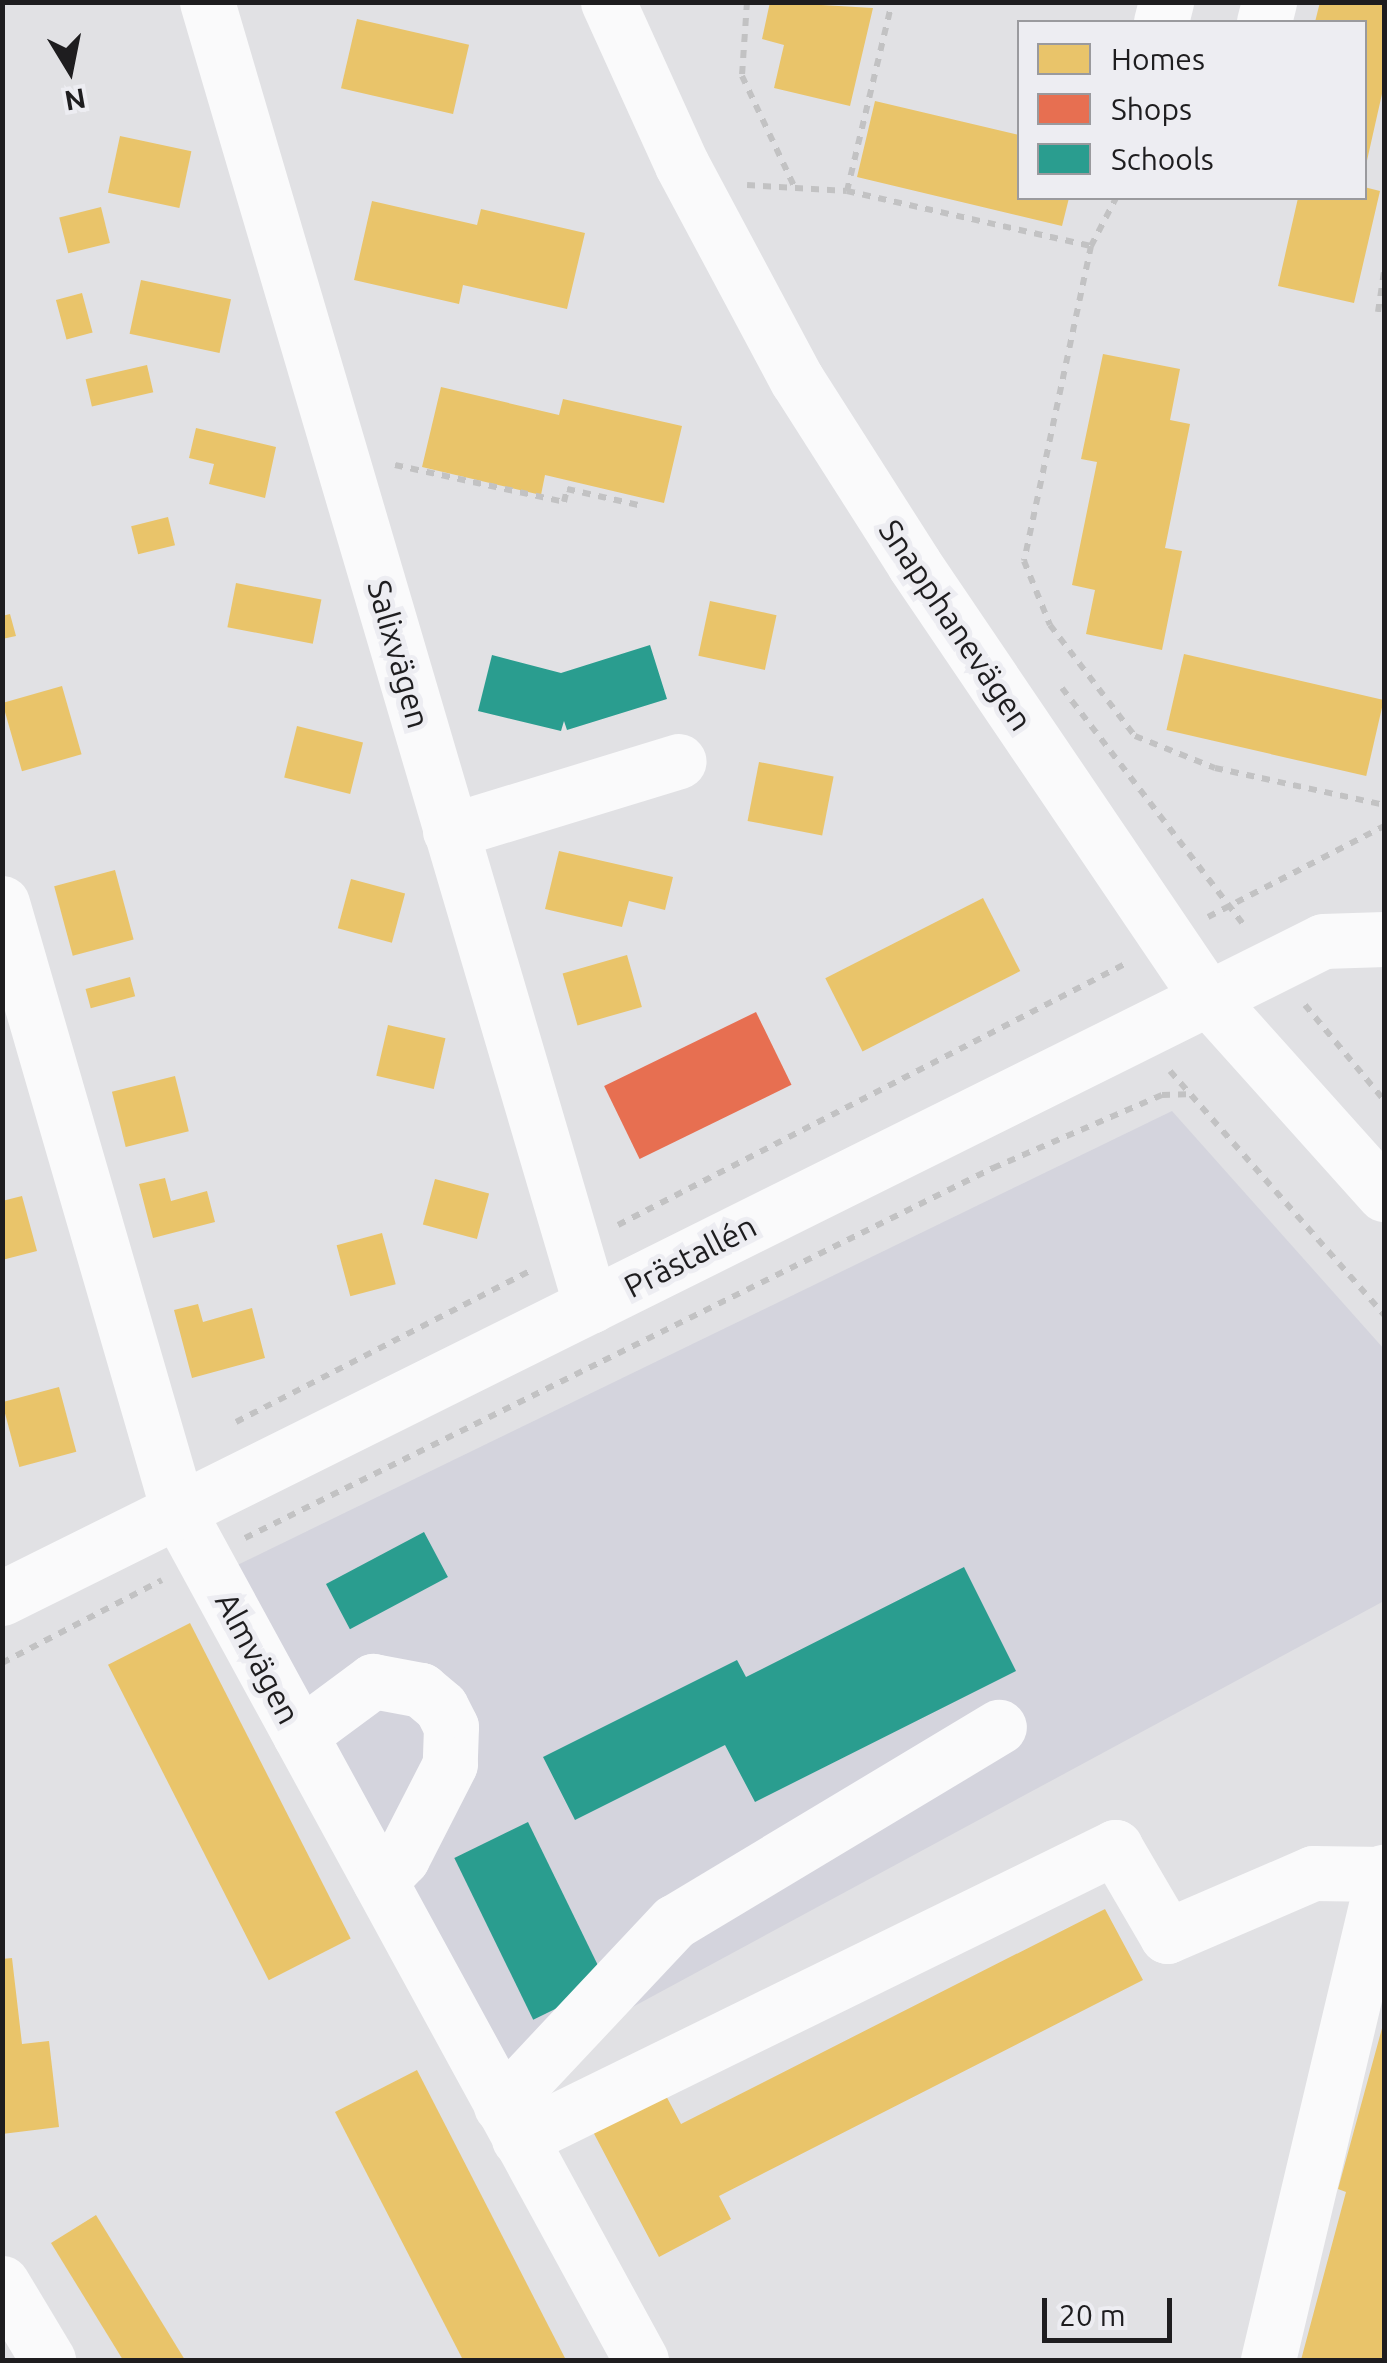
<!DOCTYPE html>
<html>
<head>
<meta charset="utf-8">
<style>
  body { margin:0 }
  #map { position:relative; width:1387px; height:2363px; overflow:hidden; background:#e1e1e4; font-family:Ubuntu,sans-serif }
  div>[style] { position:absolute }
  .built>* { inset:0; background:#d4d4dd }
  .homes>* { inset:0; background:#e9c46a; transform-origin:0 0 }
  .shops>* { inset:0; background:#e76f51; transform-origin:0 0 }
  .schools>* { inset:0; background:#2a9d8f; transform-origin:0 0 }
  .path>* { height:6px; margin-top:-3px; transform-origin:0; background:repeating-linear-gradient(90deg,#c2c2c3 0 8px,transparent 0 16px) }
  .minor>* { height:55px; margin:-27.5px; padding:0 27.5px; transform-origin:27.5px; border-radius:27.5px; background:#fafafb }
  .major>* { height:55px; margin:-27.5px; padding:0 27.5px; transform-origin:27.5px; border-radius:27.5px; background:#fafafb }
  span { translate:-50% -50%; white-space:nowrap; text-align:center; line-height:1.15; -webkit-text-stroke:10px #ededf2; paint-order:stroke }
  .street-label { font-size:32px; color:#1e1d1f }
  .frame { position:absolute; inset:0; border:5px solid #1e1d1f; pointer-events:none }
  .legend { position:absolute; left:1017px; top:20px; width:350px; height:180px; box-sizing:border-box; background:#ededf2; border:2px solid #9a9a9e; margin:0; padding:12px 18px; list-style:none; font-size:30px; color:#1e1d1f }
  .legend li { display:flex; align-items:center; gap:20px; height:50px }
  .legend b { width:50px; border:2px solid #9a9a9e }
  .north { position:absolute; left:20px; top:20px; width:100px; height:100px; -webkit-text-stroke:8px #ededf2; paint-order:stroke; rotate:170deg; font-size:28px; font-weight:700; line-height:40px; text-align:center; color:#1e1d1f }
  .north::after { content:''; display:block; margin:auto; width:35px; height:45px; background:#1e1d1f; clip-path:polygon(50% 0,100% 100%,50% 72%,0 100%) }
  .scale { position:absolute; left:1042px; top:2298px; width:130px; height:45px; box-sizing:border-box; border:5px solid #1e1d1f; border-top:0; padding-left:12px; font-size:30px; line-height:35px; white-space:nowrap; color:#1e1d1f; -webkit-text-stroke:8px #ededf2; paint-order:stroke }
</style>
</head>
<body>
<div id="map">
  <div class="built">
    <div style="clip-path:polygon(1172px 1111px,1384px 1349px,1384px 1601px,505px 2076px,227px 1570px)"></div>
  </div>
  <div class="homes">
    <div style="clip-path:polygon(770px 2px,873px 8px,850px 106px,774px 88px,784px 45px,762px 39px)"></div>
    <div style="clip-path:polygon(1320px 2px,1384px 2px,1384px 85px,1366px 165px,1364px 22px,1315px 22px)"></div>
    <div style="left:357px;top:19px;width:115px;height:71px;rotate:13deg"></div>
    <div style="clip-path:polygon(875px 101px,1019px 135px,1019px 198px,1069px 198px,1062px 226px,857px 177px)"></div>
    <div style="left:120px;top:136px;width:73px;height:58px;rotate:12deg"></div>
    <div style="clip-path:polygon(1364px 187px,1380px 191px,1354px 303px,1278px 286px,1298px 198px,1364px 198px)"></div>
    <div style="clip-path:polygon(372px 201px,477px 225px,481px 209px,585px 233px,567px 309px,463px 285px,459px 304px,354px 280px)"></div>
    <div style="left:101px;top:207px;width:37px;height:43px;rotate:76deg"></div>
    <div style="left:141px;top:280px;width:92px;height:55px;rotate:12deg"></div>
    <div style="left:82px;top:293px;width:41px;height:27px;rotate:75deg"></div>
    <div style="clip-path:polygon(1103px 354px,1180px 369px,1170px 420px,1190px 424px,1165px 548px,1182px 551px,1162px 650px,1086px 634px,1095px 590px,1072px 585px,1097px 462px,1081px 459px)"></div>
    <div style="left:147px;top:365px;width:28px;height:63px;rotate:77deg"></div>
    <div style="clip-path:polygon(441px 387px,559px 415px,563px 399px,682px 426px,664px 503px,545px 475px,541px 495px,422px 467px)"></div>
    <div style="clip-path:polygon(196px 428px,276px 447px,265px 498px,209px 484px,214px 464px,189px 458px)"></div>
    <div style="left:168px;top:517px;width:29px;height:38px;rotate:76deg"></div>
    <div style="left:236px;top:583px;width:87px;height:45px;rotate:11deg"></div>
    <div style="left:710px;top:601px;width:68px;height:56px;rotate:12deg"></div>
    <div style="clip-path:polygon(10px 614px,16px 636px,2px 639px,2px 616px)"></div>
    <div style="left:1184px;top:654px;width:205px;height:78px;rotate:13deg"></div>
    <div style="left:62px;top:686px;width:71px;height:62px;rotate:74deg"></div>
    <div style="left:297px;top:726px;width:68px;height:53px;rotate:14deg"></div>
    <div style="left:759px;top:762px;width:76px;height:60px;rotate:11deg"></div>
    <div style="clip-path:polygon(559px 851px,673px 877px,665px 910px,629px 901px,622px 927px,545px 909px)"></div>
    <div style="left:115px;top:870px;width:72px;height:63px;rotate:75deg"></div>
    <div style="left:351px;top:879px;width:56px;height:51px;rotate:15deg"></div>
    <div style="left:983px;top:898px;width:82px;height:177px;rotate:63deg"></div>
    <div style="left:627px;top:955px;width:54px;height:67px;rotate:74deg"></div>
    <div style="left:130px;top:977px;width:20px;height:46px;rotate:75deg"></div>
    <div style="left:388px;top:1025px;width:59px;height:52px;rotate:13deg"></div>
    <div style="left:175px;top:1076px;width:57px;height:65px;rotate:76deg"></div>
    <div style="clip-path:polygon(165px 1178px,171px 1201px,207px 1191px,215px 1222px,153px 1238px,139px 1184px)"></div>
    <div style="left:435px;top:1179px;width:56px;height:47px;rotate:15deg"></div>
    <div style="clip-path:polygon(22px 1196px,37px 1251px,2px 1260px,2px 1201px)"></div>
    <div style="left:382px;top:1233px;width:53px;height:47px;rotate:75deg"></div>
    <div style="clip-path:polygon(198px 1304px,203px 1322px,252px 1308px,265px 1358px,192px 1378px,174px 1310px)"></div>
    <div style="left:59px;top:1387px;width:67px;height:59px;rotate:75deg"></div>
    <div style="left:190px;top:1623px;width:354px;height:92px;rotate:63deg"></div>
    <div style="clip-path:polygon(1105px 1909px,1143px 1980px,719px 2196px,731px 2219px,659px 2257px,591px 2128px,663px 2090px,681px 2124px)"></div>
    <div style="clip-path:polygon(12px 1958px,22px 2044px,49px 2041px,59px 2127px,2px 2134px,2px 1959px)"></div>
    <div style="clip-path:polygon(1384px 2021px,1384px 2360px,1301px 2360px,1346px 2192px,1338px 2189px)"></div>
    <div style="clip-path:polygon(417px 2070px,566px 2360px,463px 2360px,335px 2112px)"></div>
    <div style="clip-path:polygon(96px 2215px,185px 2360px,123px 2360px,51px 2243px)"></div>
  </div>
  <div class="shops">
    <div style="left:756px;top:1012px;width:81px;height:169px;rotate:64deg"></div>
  </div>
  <div class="schools">
    <div style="clip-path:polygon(650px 645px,667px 699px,567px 730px,564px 721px,561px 731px,478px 711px,492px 655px,561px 673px)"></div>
    <div style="left:424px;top:1532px;width:51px;height:111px;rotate:62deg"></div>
    <div style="clip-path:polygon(964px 1567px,1016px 1671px,755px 1802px,725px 1745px,575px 1820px,543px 1757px,737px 1660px,746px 1677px)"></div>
    <div style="left:528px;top:1822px;width:180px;height:82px;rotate:64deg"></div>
  </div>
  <div class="path">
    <div style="left:747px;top:2px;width:74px;rotate:93.9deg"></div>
    <div style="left:742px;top:76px;width:124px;rotate:64.7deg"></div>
    <div style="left:747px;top:185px;width:100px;rotate:3.4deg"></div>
    <div style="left:847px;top:191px;width:194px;rotate:-76.6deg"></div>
    <div style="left:847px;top:191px;width:250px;rotate:12.7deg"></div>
    <div style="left:1091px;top:246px;width:54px;rotate:-62.5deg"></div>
    <div style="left:1091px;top:246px;width:322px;rotate:102deg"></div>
    <div style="left:1024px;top:561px;width:69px;rotate:67.9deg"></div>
    <div style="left:1050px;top:625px;width:140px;rotate:52.6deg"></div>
    <div style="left:1135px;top:736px;width:86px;rotate:21.8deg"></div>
    <div style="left:1215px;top:768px;width:173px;rotate:12.3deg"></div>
    <div style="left:1378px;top:312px;width:40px;rotate:-81.5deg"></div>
    <div style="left:395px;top:465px;width:173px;rotate:12.3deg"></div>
    <div style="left:564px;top:502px;width:13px;rotate:-77deg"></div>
    <div style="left:567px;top:489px;width:73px;rotate:12.7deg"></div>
    <div style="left:1062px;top:688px;width:302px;rotate:52.5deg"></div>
    <div style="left:1208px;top:917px;width:198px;rotate:-27.3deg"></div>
    <div style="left:1305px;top:1005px;width:124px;rotate:50.3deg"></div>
    <div style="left:1170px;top:1071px;width:325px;rotate:48.7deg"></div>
    <div style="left:618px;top:1225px;width:572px;rotate:-27.24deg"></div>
    <div style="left:236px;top:1422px;width:333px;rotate:-27.2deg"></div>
    <div style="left:245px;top:1538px;width:835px;rotate:-26.32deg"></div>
    <div style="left:993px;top:1168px;width:184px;rotate:-23.4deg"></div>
    <div style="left:1162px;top:1095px;width:25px;rotate:-2deg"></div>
    <div style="left:2px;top:1663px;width:180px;rotate:-27.4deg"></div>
  </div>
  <div class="minor">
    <div style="left:207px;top:2px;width:1359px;rotate:73.59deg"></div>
    <div style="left:1161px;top:22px;width:21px;rotate:-76deg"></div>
    <div style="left:1264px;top:22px;width:21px;rotate:-76deg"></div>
    <div style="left:450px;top:831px;width:239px;rotate:-17deg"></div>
    <div style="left:2px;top:903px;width:635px;rotate:73.82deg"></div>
    <div style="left:179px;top:1513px;width:965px;rotate:61.39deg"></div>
    <div style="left:2px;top:1598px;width:1475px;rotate:-26.44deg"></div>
    <div style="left:1323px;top:941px;width:61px;rotate:-1.9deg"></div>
    <div style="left:300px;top:1735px;width:91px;rotate:-36.5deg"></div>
    <div style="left:373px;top:1681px;width:49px;rotate:10.6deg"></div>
    <div style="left:421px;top:1690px;width:26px;rotate:40deg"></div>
    <div style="left:441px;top:1707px;width:22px;rotate:63deg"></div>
    <div style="left:451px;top:1727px;width:37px;rotate:92deg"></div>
    <div style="left:450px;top:1764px;width:106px;rotate:117.1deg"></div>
    <div style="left:402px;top:1858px;width:32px;rotate:134deg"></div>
    <div style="left:501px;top:2106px;width:253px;rotate:-46.8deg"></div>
    <div style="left:674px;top:1922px;width:379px;rotate:-31deg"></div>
    <div style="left:519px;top:2139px;width:664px;rotate:-26.1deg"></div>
    <div style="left:1115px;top:1847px;width:103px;rotate:59.7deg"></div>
    <div style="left:1167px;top:1936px;width:159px;rotate:-23.3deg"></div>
    <div style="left:1313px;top:1873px;width:71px;rotate:0.8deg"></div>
    <div style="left:2px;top:2283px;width:90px;rotate:59.1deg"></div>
    <div style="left:1268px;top:2360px;width:502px;rotate:-76.63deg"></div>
  </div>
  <div class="major">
    <div style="left:608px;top:2px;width:179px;rotate:65.6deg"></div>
    <div style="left:682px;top:165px;width:244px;rotate:61.9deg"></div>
    <div style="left:797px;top:380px;width:218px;rotate:57.5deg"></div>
    <div style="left:914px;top:564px;width:523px;rotate:55.91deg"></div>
    <div style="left:1207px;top:997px;width:265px;rotate:48.1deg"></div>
  </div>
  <div class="street-label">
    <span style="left:956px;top:625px;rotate:56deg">Snapphanevägen</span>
    <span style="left:399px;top:654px;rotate:74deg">Salixvägen</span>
    <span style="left:690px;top:1256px;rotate:-27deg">Prästallén</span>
    <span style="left:258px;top:1658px;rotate:62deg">Almvägen</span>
  </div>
  <div class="frame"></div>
  <ul class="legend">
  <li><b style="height:28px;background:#e9c46a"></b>Homes</li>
  <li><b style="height:28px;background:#e76f51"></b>Shops</li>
  <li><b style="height:28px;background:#2a9d8f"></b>Schools</li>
  </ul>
  <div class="north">N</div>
  <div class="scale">20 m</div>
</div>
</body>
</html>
